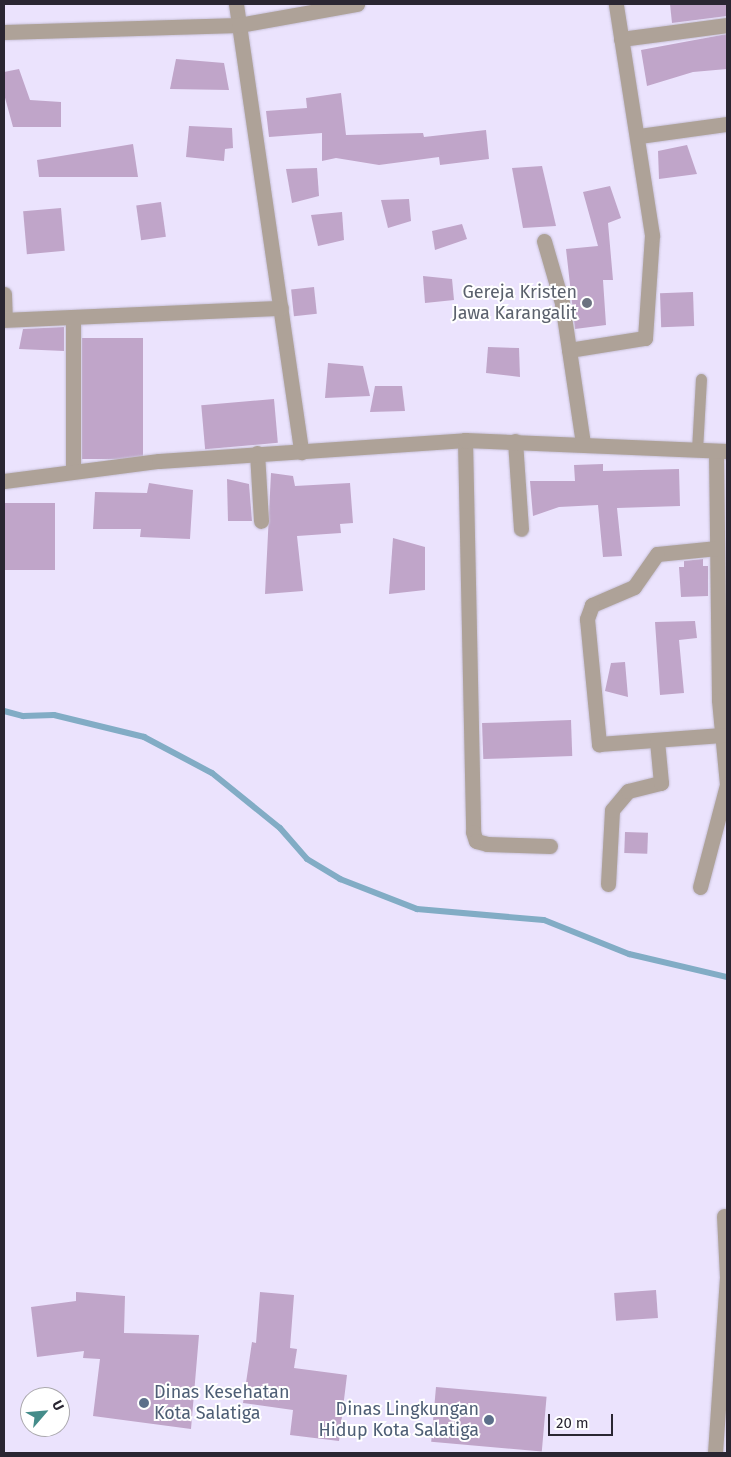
<!DOCTYPE html>
<html>
<head>
<meta charset="utf-8">
<style>
  body { margin:0 }
  #map { position:relative; width:731px; height:1457px; overflow:hidden; background:#ebe3fd; font-family:"Fira Sans",sans-serif }
  div>[style] { position:absolute }
  .stream>* { height:6px; margin:-3px; padding:0 3px; transform-origin:3px; border-radius:3px; background:#82acc5 }
  .building>* { inset:0; background:#c0a5c9; transform-origin:0 0 }
  .roads { filter:drop-shadow(0 0 1px #c8c1d8) drop-shadow(0 0 1px #c8c1d8) }
  .lane>* { height:11px; margin:-5.5px; padding:0 5.5px; transform-origin:5.5px; border-radius:5.5px; background:#aea298 }
  .street>* { height:15px; margin:-7.5px; padding:0 7.5px; transform-origin:7.5px; border-radius:7.5px; background:#aea298 }
  .dots>* { width:14px; height:14px; translate:-50% -50%; box-sizing:border-box; border:2px solid #fff; border-radius:50% }
  span { translate:-50% -50%; white-space:nowrap; text-align:center; line-height:1.15; -webkit-text-stroke:4px #fff; paint-order:stroke }
  .worship-label { font-size:18px; color:#5b616d }
  .right { translate:-100% -50%; text-align:right }
  .service-label { font-size:18px; color:#4e5e75 }
  .left { translate:0 -50%; text-align:left }
  .frame { position:absolute; inset:0; border:5px solid #2a2632; pointer-events:none }
  .north { position:absolute; left:20px; top:1387px; width:50px; height:50px; box-sizing:border-box; background:#fff; border:1px solid #aaa8ad; border-radius:50%; rotate:63deg; font-size:14px; font-weight:700; line-height:20px; text-align:center; color:#2a2632 }
  .north::after { content:''; display:block; margin:auto; width:18px; height:22px; background:#448c8a; clip-path:polygon(50% 0,100% 100%,50% 72%,0 100%) }
  .scale { position:absolute; left:548px; top:1414px; width:65px; height:22px; box-sizing:border-box; border:2px solid #2a2632; border-top:0; padding-left:6px; font-size:15px; line-height:18px; white-space:nowrap; color:#2a2632; -webkit-text-stroke:4px #fff; paint-order:stroke }
</style>
</head>
<body>
<div id="map">
  <div class="stream">
    <div style="left:4px;top:711px;width:20px;rotate:15deg"></div>
    <div style="left:23px;top:716px;width:31px;rotate:-2deg"></div>
    <div style="left:54px;top:715px;width:93px;rotate:13.7deg"></div>
    <div style="left:144px;top:737px;width:77px;rotate:27.9deg"></div>
    <div style="left:212px;top:773px;width:87px;rotate:39deg"></div>
    <div style="left:280px;top:828px;width:41px;rotate:48.9deg"></div>
    <div style="left:307px;top:859px;width:39px;rotate:31deg"></div>
    <div style="left:340px;top:879px;width:83px;rotate:21.3deg"></div>
    <div style="left:417px;top:909px;width:127px;rotate:5deg"></div>
    <div style="left:544px;top:920px;width:92px;rotate:21.8deg"></div>
    <div style="left:629px;top:954px;width:101px;rotate:13.2deg"></div>
  </div>
  <div class="building">
    <div style="clip-path:polygon(670px 4px,727px 4px,727px 16px,672px 23px)"></div>
    <div style="clip-path:polygon(727px 34px,727px 69px,693px 72px,647px 86px,641px 50px)"></div>
    <div style="clip-path:polygon(176px 59px,224px 63px,229px 90px,170px 89px)"></div>
    <div style="clip-path:polygon(19px 69px,30px 100px,61px 102px,61px 127px,13px 127px,4px 94px,4px 72px)"></div>
    <div style="clip-path:polygon(341px 93px,346px 135px,423px 133px,424px 137px,486px 130px,489px 159px,440px 165px,439px 157px,379px 165px,336px 158px,322px 161px,322px 133px,269px 137px,266px 111px,307px 108px,306px 98px)"></div>
    <div style="clip-path:polygon(189px 126px,232px 128px,233px 148px,225px 149px,224px 161px,186px 157px)"></div>
    <div style="clip-path:polygon(133px 144px,138px 177px,39px 177px,37px 160px)"></div>
    <div style="clip-path:polygon(687px 145px,697px 174px,659px 179px,658px 151px)"></div>
    <div style="clip-path:polygon(542px 166px,556px 226px,523px 228px,512px 168px)"></div>
    <div style="clip-path:polygon(317px 168px,319px 196px,292px 203px,286px 169px)"></div>
    <div style="clip-path:polygon(610px 186px,621px 218px,608px 223px,613px 280px,603px 280px,606px 325px,575px 329px,566px 249px,598px 246px,583px 192px)"></div>
    <div style="clip-path:polygon(409px 199px,411px 221px,388px 228px,381px 200px)"></div>
    <div style="left:161px;top:202px;width:35px;height:25px;rotate:82deg"></div>
    <div style="left:61px;top:208px;width:43px;height:38px;rotate:85deg"></div>
    <div style="clip-path:polygon(342px 212px,344px 240px,318px 246px,311px 215px)"></div>
    <div style="clip-path:polygon(462px 224px,467px 239px,435px 250px,432px 231px)"></div>
    <div style="clip-path:polygon(423px 276px,452px 279px,454px 300px,425px 303px)"></div>
    <div style="left:314px;top:287px;width:27px;height:23px;rotate:84deg"></div>
    <div style="left:693px;top:292px;width:34px;height:33px;rotate:88deg"></div>
    <div style="clip-path:polygon(64px 327px,64px 351px,19px 349px,23px 329px)"></div>
    <div style="left:82px;top:338px;width:61px;height:121px"></div>
    <div style="clip-path:polygon(488px 347px,519px 348px,520px 377px,486px 373px)"></div>
    <div style="clip-path:polygon(328px 363px,363px 366px,370px 396px,325px 398px)"></div>
    <div style="clip-path:polygon(375px 386px,402px 386px,405px 411px,370px 412px)"></div>
    <div style="left:274px;top:399px;width:44px;height:73px;rotate:85deg"></div>
    <div style="clip-path:polygon(603px 464px,603px 471px,679px 469px,680px 506px,617px 508px,622px 556px,603px 557px,598px 505px,559px 507px,533px 516px,530px 481px,575px 481px,574px 465px)"></div>
    <div style="clip-path:polygon(271px 473px,293px 476px,295px 486px,350px 483px,353px 523px,340px 524px,341px 533px,297px 536px,303px 591px,265px 594px)"></div>
    <div style="clip-path:polygon(227px 479px,249px 484px,252px 521px,228px 521px)"></div>
    <div style="clip-path:polygon(149px 483px,193px 490px,190px 539px,140px 537px,141px 529px,93px 529px,95px 492px,147px 493px)"></div>
    <div style="left:4px;top:503px;width:51px;height:67px"></div>
    <div style="clip-path:polygon(393px 538px,425px 547px,425px 590px,389px 594px)"></div>
    <div style="clip-path:polygon(703px 559px,703px 566px,708px 566px,708px 596px,681px 597px,679px 567px,684px 567px,684px 561px)"></div>
    <div style="clip-path:polygon(695px 621px,697px 638px,679px 640px,684px 693px,660px 695px,655px 622px)"></div>
    <div style="clip-path:polygon(625px 662px,628px 697px,605px 691px,611px 663px)"></div>
    <div style="left:571px;top:720px;width:36px;height:89px;rotate:88deg"></div>
    <div style="left:625px;top:832px;width:23px;height:21px;rotate:2deg"></div>
    <div style="left:656px;top:1290px;width:28px;height:42px;rotate:86deg"></div>
    <div style="clip-path:polygon(76px 1292px,125px 1296px,124px 1333px,199px 1335px,191px 1429px,93px 1416px,100px 1359px,83px 1358px,84px 1351px,37px 1357px,31px 1307px,76px 1301px)"></div>
    <div style="clip-path:polygon(260px 1292px,294px 1295px,290px 1348px,297px 1349px,294px 1368px,347px 1375px,339px 1441px,290px 1435px,293px 1410px,243px 1403px,252px 1342px,256px 1343px)"></div>
    <div style="left:436px;top:1387px;width:111px;height:55px;rotate:5deg"></div>
  </div>
  <div class="roads">
    <div class="lane">
      <div style="left:697px;top:450px;width:71px;rotate:-86.8deg"></div>
    </div>
    <div class="street">
      <div style="left:236px;top:4px;width:453px;rotate:81.7deg"></div>
      <div style="left:4px;top:32px;width:235px;rotate:-1.7deg"></div>
      <div style="left:239px;top:25px;width:120px;rotate:-10.1deg"></div>
      <div style="left:621px;top:39px;width:107px;rotate:-7.5deg"></div>
      <div style="left:639px;top:136px;width:89px;rotate:-7.8deg"></div>
      <div style="left:544px;top:241px;width:65px;rotate:73.8deg"></div>
      <div style="left:562px;top:303px;width:142px;rotate:81.5deg"></div>
      <div style="left:4px;top:294px;width:25px;rotate:88deg"></div>
      <div style="left:73px;top:317px;width:152px;rotate:90deg"></div>
      <div style="left:4px;top:320px;width:277px;rotate:-2.5deg"></div>
      <div style="left:569px;top:350px;width:77px;rotate:-9deg"></div>
      <div style="left:645px;top:338px;width:103px;rotate:-86.1deg"></div>
      <div style="left:652px;top:235px;width:234px;rotate:-98.9deg"></div>
      <div style="left:465px;top:440px;width:392px;rotate:88.8deg"></div>
      <div style="left:473px;top:832px;width:9px;rotate:72deg"></div>
      <div style="left:476px;top:841px;width:11px;rotate:15deg"></div>
      <div style="left:487px;top:844px;width:63px;rotate:1.8deg"></div>
      <div style="left:515px;top:441px;width:88px;rotate:86.1deg"></div>
      <div style="left:716px;top:451px;width:249px;rotate:89.3deg"></div>
      <div style="left:719px;top:700px;width:85px;rotate:84.6deg"></div>
      <div style="left:257px;top:453px;width:68px;rotate:86.6deg"></div>
      <div style="left:4px;top:481px;width:156px;rotate:-7.4deg"></div>
      <div style="left:159px;top:461px;width:307px;rotate:-3.9deg"></div>
      <div style="left:465px;top:440px;width:262px;rotate:2.4deg"></div>
      <div style="left:717px;top:548px;width:60px;rotate:174.3deg"></div>
      <div style="left:657px;top:554px;width:40px;rotate:124.9deg"></div>
      <div style="left:634px;top:587px;width:46px;rotate:156.8deg"></div>
      <div style="left:592px;top:605px;width:15px;rotate:110deg"></div>
      <div style="left:587px;top:619px;width:126px;rotate:84.5deg"></div>
      <div style="left:599px;top:744px;width:123px;rotate:-4.2deg"></div>
      <div style="left:608px;top:884px;width:74px;rotate:-86.9deg"></div>
      <div style="left:612px;top:810px;width:25px;rotate:-50deg"></div>
      <div style="left:628px;top:791px;width:34px;rotate:-14deg"></div>
      <div style="left:661px;top:783px;width:42px;rotate:-95.4deg"></div>
      <div style="left:700px;top:887px;width:106px;rotate:-75.2deg"></div>
      <div style="left:715px;top:1453px;width:176px;rotate:-86.1deg"></div>
      <div style="left:727px;top:1277px;width:61px;rotate:-92.8deg"></div>
    </div>
  </div>
  <div class="dots">
    <div style="left:587px;top:303px;background:#6b7280"></div>
    <div style="left:144px;top:1403px;background:#5c6f8a"></div>
    <div style="left:489px;top:1420px;background:#5c6f8a"></div>
  </div>
  <div class="worship-label">
    <span class="right" style="left:577px;top:303px">Gereja Kristen<br>Jawa Karangalit</span>
  </div>
  <div class="service-label">
    <span class="left" style="left:154px;top:1403px">Dinas Kesehatan<br>Kota Salatiga</span>
    <span class="right" style="left:479px;top:1420px">Dinas Lingkungan<br>Hidup Kota Salatiga</span>
  </div>
  <div class="frame"></div>
  <div class="north">U</div>
  <div class="scale">20 m</div>
</div>
</body>
</html>
